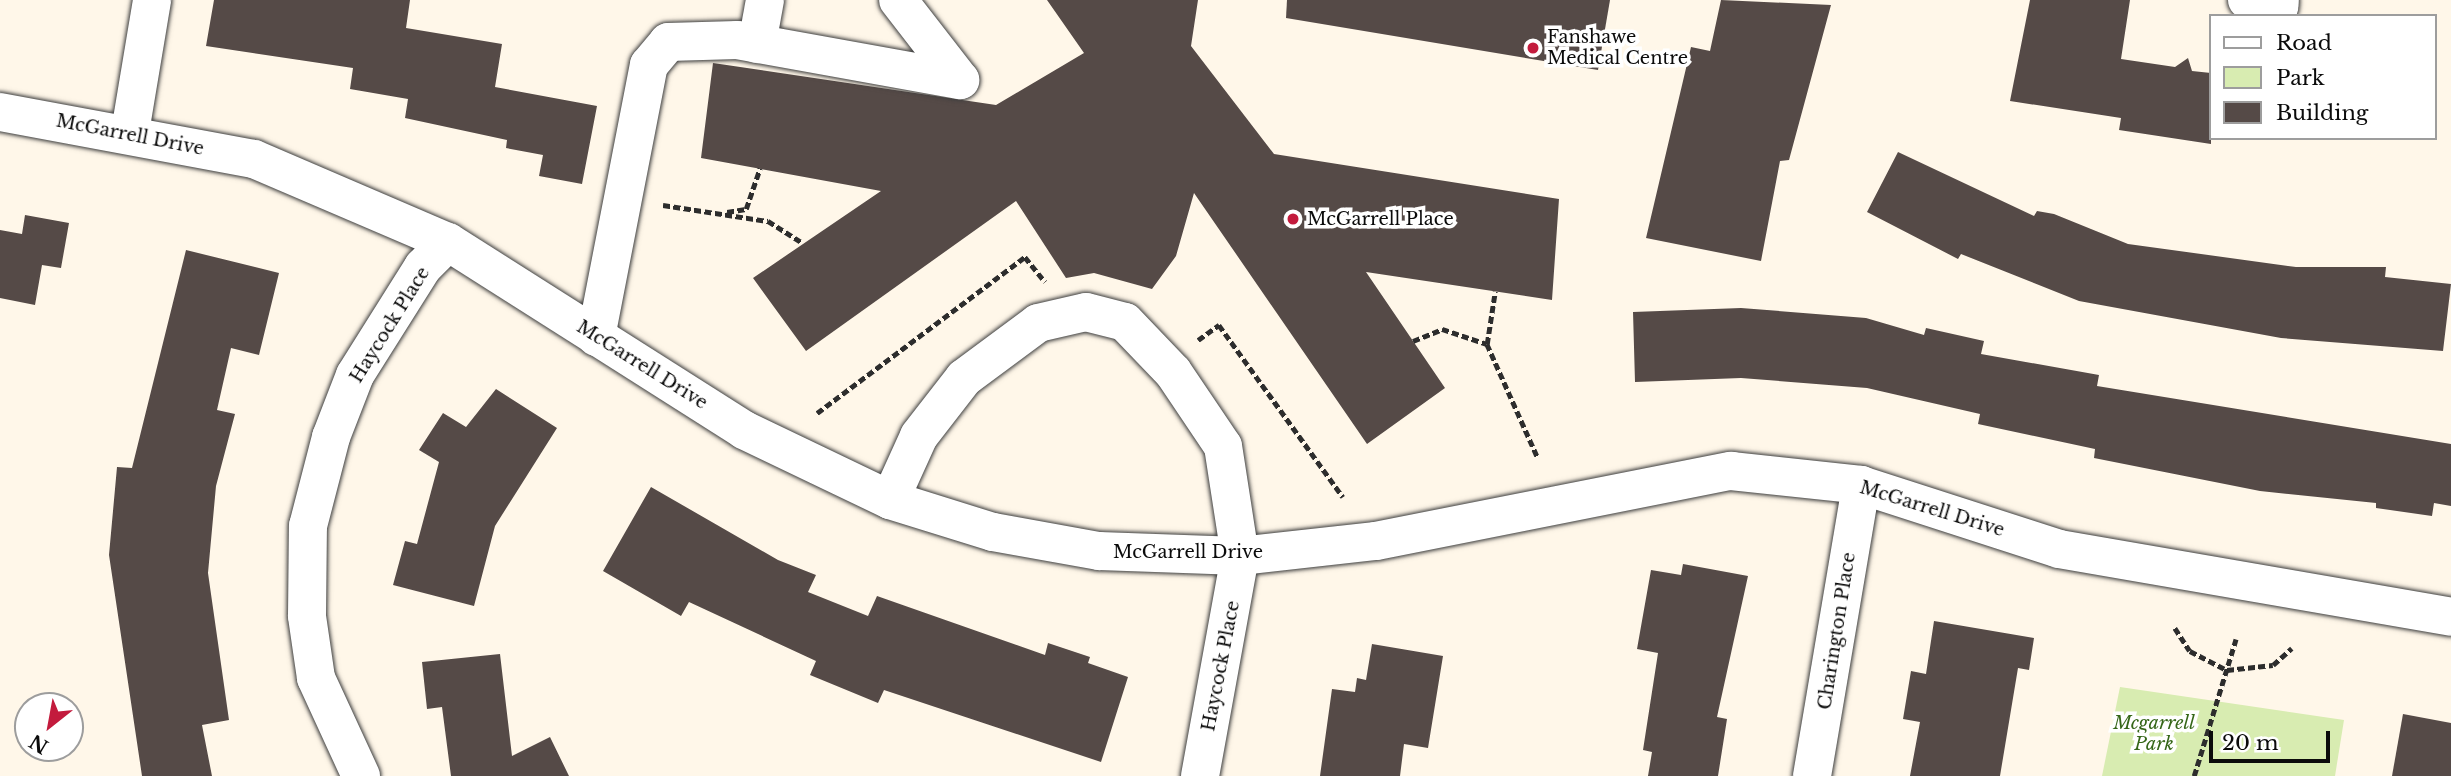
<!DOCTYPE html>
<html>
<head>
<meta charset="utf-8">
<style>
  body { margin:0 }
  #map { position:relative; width:2451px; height:776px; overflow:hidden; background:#fff7e9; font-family:"Libre Baskerville",serif }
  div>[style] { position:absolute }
  .green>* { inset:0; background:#d8ecb1 }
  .building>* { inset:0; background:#554a47 }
  .path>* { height:4.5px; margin-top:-2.25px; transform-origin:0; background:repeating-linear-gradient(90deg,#2d2d2d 0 7px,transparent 0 10.5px) }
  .roads { filter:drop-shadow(0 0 2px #3e3e3e) drop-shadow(0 0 2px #3e3e3e) }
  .minor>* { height:38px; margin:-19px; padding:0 19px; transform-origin:19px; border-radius:19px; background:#fff }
  .dots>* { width:19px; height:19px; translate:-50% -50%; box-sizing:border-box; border:4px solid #fff; border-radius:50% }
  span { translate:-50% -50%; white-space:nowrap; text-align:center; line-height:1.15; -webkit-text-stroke:7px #fff; paint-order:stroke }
  .poi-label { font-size:18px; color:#0b0b0b }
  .left { translate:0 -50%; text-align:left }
  .street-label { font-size:18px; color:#0b0b0b }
  .park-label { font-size:18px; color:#356618; font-style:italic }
  .legend { position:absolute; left:2209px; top:14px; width:228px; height:126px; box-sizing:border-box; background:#fff; border:2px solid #9d9d9d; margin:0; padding:9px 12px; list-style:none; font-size:21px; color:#0b0b0b }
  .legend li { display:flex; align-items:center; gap:14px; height:35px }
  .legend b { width:35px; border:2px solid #9d9d9d }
  .north { position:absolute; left:14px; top:692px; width:70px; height:70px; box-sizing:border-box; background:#fff; border:2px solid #9d9d9d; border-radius:50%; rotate:211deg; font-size:19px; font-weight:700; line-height:28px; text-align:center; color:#0b0b0b }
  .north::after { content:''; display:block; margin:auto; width:24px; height:32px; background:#c31b3d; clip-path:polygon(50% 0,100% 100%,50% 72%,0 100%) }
  .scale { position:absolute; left:2209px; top:731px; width:121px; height:32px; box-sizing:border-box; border:4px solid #0b0b0b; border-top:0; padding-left:9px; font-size:21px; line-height:24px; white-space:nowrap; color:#0b0b0b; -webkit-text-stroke:5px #fff; paint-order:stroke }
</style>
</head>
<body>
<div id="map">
  <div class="green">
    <div style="clip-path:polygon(2120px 687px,2344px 720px,2335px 776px,2102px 776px)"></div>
  </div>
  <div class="building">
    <div style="clip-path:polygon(214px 0,410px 0,406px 28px,502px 44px,495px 87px,597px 106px,582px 184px,539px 176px,543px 155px,506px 148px,507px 140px,405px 118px,408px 99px,350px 89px,353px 68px,206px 46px)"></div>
    <div style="clip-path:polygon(1047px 0,1198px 0,1191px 46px,1274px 154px,1559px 199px,1552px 300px,1366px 272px,1445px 388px,1367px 444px,1194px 193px,1176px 256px,1152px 289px,1094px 273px,1066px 278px,1016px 201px,806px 351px,753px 278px,881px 191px,701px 158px,713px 63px,996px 105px,1084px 53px)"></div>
    <div style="clip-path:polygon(1287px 0,1610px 0,1598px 70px,1286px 18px)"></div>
    <div style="clip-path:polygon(1721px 0,1831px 5px,1789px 160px,1780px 161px,1761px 261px,1646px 238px,1691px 47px,1710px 51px)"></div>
    <div style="clip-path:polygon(2030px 0,2130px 0,2121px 59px,2175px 67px,2188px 58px,2192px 71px,2211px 73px,2211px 144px,2119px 130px,2121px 118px,2010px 101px)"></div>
    <div style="clip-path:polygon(1898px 152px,2034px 216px,2037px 211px,2054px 214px,2128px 244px,2296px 267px,2386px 267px,2385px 277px,2451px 284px,2443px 351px,2281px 338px,2079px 301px,1961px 254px,1958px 259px,1867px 212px)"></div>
    <div style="clip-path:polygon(25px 215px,69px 223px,61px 268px,42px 265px,35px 305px,0 298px,0 230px,22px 234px)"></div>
    <div style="clip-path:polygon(186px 250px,279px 273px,259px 355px,231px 348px,217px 410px,235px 414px,216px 486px,208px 573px,229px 720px,202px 725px,212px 776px,142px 776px,109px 555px,117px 467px,132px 468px)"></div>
    <div style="clip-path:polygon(1741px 308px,1866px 318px,1924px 335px,1926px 328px,1984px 341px,1981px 354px,2099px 375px,2097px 386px,2451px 444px,2451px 506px,2434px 503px,2432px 516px,2376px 508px,2376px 503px,2260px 491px,2094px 458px,2095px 449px,1978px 424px,1980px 414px,1867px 388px,1741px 378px,1635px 382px,1633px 312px)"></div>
    <div style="clip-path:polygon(496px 389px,557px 428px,495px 526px,474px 606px,393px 585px,405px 541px,417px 544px,439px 462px,419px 450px,443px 413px,466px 427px)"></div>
    <div style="clip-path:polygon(651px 487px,778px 560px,816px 575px,808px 592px,868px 616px,877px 596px,1045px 655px,1048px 643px,1090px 657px,1088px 663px,1128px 677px,1101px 762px,884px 690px,878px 703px,810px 675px,816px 661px,689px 602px,681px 616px,603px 571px)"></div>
    <div style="clip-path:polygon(1683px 564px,1748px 576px,1717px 717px,1727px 719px,1718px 776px,1648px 776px,1652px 752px,1643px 750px,1658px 653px,1637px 649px,1651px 570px,1681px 575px)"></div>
    <div style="clip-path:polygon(1934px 621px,2034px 638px,2029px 670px,2018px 668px,2000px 776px,1910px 776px,1920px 722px,1903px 719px,1911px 671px,1926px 674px)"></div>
    <div style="clip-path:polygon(1372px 644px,1443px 656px,1428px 748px,1404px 744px,1400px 776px,1320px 776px,1332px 689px,1355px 692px,1357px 678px,1366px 680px)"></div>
    <div style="clip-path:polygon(500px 654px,512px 756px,550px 737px,569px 776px,451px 776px,442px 707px,427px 709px,422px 662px)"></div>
    <div style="clip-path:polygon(2403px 714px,2451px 723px,2451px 776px,2392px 776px)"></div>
  </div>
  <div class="path">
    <div style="left:663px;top:205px;width:106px;rotate:8.7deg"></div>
    <div style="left:768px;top:221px;width:41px;rotate:32.2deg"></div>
    <div style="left:727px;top:212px;width:19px;rotate:-9deg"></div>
    <div style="left:746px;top:209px;width:43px;rotate:-71.1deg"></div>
    <div style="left:1198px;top:340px;width:26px;rotate:-36deg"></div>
    <div style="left:1219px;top:325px;width:212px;rotate:54.2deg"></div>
    <div style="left:1413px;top:341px;width:31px;rotate:-22deg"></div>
    <div style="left:1442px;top:329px;width:47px;rotate:18.4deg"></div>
    <div style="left:1487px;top:344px;width:125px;rotate:65.9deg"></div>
    <div style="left:1487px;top:344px;width:53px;rotate:-81.3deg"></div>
    <div style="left:817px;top:413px;width:260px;rotate:-36.9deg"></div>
    <div style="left:1025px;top:257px;width:32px;rotate:51deg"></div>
    <div style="left:2175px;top:628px;width:27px;rotate:57deg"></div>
    <div style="left:2190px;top:651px;width:42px;rotate:27.2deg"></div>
    <div style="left:2227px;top:670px;width:46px;rotate:-6.2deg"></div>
    <div style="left:2273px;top:665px;width:25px;rotate:-42deg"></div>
    <div style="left:2194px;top:776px;width:143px;rotate:-73deg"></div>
  </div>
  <div class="roads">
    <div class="minor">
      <div style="left:2247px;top:0;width:33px;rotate:11deg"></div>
      <div style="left:2279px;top:6px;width:6px;rotate:-81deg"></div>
      <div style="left:757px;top:44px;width:45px;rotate:-79.7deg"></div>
      <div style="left:0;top:112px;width:258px;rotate:10.5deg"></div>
      <div style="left:254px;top:159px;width:211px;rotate:23.2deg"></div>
      <div style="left:448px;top:242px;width:351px;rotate:32.4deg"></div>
      <div style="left:744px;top:430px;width:162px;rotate:25.6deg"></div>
      <div style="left:890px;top:500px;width:108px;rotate:17.3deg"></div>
      <div style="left:993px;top:532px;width:108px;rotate:10.2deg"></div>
      <div style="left:1099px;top:551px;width:141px;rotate:2deg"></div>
      <div style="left:1240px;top:556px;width:137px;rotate:-6.3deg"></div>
      <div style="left:1376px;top:541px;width:362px;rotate:-11.2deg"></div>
      <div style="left:1731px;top:471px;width:131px;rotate:6.1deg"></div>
      <div style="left:1861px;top:485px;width:208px;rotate:17.9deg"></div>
      <div style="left:2059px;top:549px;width:398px;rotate:9.8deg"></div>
      <div style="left:130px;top:132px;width:134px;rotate:-80.5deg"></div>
      <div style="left:596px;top:337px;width:277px;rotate:-79deg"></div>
      <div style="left:649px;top:65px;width:30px;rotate:-50deg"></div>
      <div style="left:668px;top:42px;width:69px;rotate:-1.7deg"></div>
      <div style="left:737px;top:40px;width:227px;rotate:10.2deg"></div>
      <div style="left:960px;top:80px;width:101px;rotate:-127.8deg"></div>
      <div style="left:890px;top:500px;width:70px;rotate:-65.6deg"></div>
      <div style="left:919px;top:436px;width:73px;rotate:-52.2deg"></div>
      <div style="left:964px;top:378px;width:92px;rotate:-36.6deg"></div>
      <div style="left:1038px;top:323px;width:49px;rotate:-12.9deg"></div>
      <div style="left:1086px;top:312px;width:40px;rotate:14.4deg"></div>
      <div style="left:1125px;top:322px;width:69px;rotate:46.2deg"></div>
      <div style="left:1173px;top:372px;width:89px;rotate:56deg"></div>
      <div style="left:1223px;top:446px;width:111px;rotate:81.2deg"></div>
      <div style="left:1240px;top:556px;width:224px;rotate:100.3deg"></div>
      <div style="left:361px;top:776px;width:108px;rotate:-114.7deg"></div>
      <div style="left:316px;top:678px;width:63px;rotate:-98.3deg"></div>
      <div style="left:307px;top:616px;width:90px;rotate:-89.4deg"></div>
      <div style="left:308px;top:526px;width:92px;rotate:-75.5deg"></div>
      <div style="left:331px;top:437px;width:66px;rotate:-68.8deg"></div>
      <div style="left:355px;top:375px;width:128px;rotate:-57.8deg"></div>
      <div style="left:423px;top:267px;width:35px;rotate:-45deg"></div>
      <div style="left:1812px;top:776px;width:295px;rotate:-80.4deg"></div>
    </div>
  </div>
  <div class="dots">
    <div style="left:1533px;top:48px;background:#c31b3d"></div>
    <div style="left:1293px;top:219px;background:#c31b3d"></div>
  </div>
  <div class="poi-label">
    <span class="left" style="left:1547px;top:48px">Fanshawe<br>Medical Centre</span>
    <span class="left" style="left:1307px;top:219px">McGarrell Place</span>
  </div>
  <div class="street-label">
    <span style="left:130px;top:135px;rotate:11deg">McGarrell Drive</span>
    <span style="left:390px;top:325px;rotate:-58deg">Haycock Place</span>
    <span style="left:642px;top:365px;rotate:32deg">McGarrell Drive</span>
    <span style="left:1932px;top:509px;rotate:17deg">McGarrell Drive</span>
    <span style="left:1188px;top:552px">McGarrell Drive</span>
    <span style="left:1837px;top:631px;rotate:-81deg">Charington Place</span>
    <span style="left:1221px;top:666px;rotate:-79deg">Haycock Place</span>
  </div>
  <div class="park-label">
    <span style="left:2154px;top:734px">Mcgarrell<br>Park</span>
  </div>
  <ul class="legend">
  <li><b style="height:9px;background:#fff"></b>Road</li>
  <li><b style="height:19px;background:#d8ecb1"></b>Park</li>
  <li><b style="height:19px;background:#554a47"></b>Building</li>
  </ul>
  <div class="north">N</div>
  <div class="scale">20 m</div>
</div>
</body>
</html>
